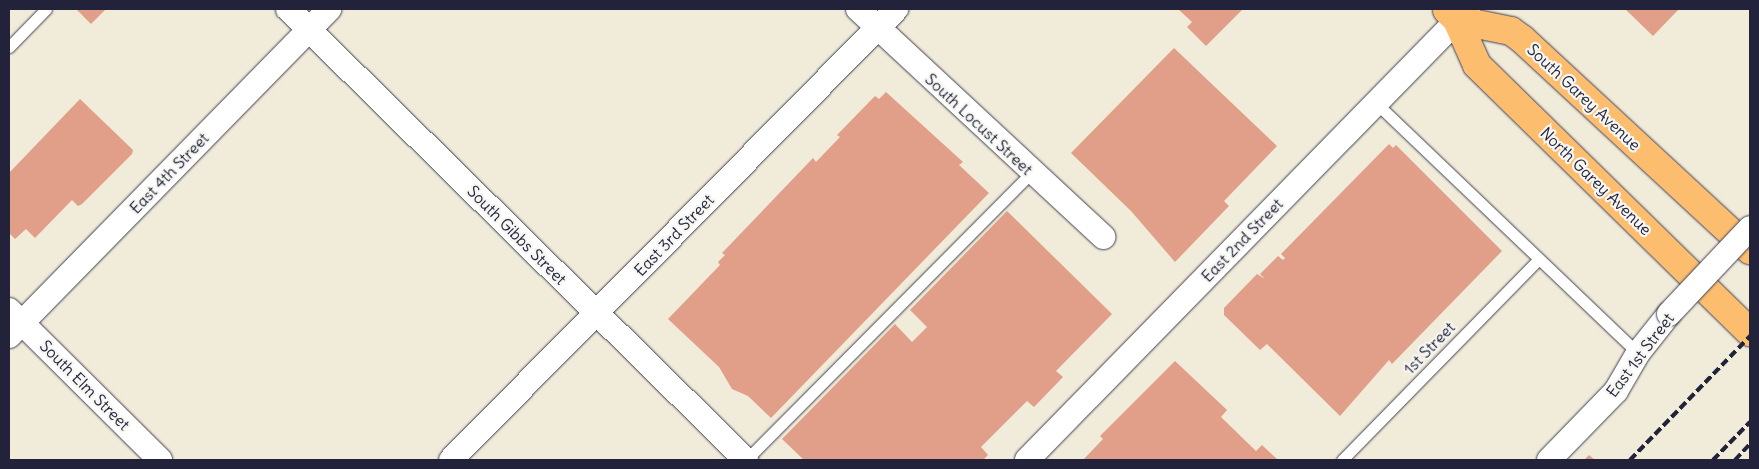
<!DOCTYPE html>
<html>
<head>
<meta charset="utf-8">
<style>
  body { margin:0 }
  #map { position:relative; width:1759px; height:469px; overflow:hidden; background:#f1ebd9; font-family:Delius,sans-serif }
  div>[style] { position:absolute }
  .building>* { inset:0; background:#e19e88 }
  .roads { filter:drop-shadow(0 0 1px #414053) drop-shadow(0 0 1px #414053) }
  .lane>* { height:11px; margin:-5.5px; padding:0 5.5px; transform-origin:5.5px; border-radius:5.5px; background:#fff }
  .street>* { height:24px; margin:-12px; padding:0 12px; transform-origin:12px; border-radius:12px; background:#fff }
  .primary>* { height:28px; margin:-14px; padding:0 14px; transform-origin:14px; border-radius:14px; background:#fcbd6f }
  .rail>* { height:4px; margin-top:-2px; transform-origin:0; background:repeating-linear-gradient(90deg,#22223b 0 8px,transparent 0 12px) }
  .bridges { filter:drop-shadow(0 0 1px #414053) drop-shadow(0 0 1px #414053) }
  .street-bridge>* { height:24px; margin:-12px; padding:0 12px; transform-origin:12px; border-radius:12px; background:#fff }
  span { translate:-50% -50%; white-space:nowrap; text-align:center; line-height:1.15; -webkit-text-stroke:4.5px #f6f6f2; paint-order:stroke }
  .street-label { font-size:16px; color:#22223b }
  .frame { position:absolute; inset:0; border:10px solid #22223b; pointer-events:none }
</style>
</head>
<body>
<div id="map">
  <div class="building">
    <div style="clip-path:polygon(76px 9px,106px 9px,91px 24px)"></div>
    <div style="clip-path:polygon(1178px 9px,1243px 9px,1206px 46px,1187px 27px,1192px 22px)"></div>
    <div style="clip-path:polygon(1625px 9px,1679px 9px,1653px 36px)"></div>
    <div style="clip-path:polygon(1174px 48px,1277px 146px,1224px 201px,1229px 206px,1175px 262px,1131px 211px,1071px 153px)"></div>
    <div style="clip-path:polygon(886px 92px,963px 162px,959px 165px,989px 193px,771px 418px,748px 396px,732px 389px,719px 367px,668px 319px,720px 265px,718px 262px,725px 255px,722px 253px,813px 158px,816px 162px,840px 137px,837px 135px,875px 96px,879px 99px)"></div>
    <div style="clip-path:polygon(80px 99px,133px 150px,132px 154px,82px 204px,78px 206px,72px 200px,35px 238px,26px 229px,15px 239px,9px 233px,9px 173px)"></div>
    <div style="clip-path:polygon(1389px 144px,1393px 148px,1396px 145px,1502px 251px,1392px 364px,1389px 360px,1340px 416px,1267px 344px,1260px 350px,1224px 315px,1224px 308px,1257px 274px,1265px 279px,1260px 274px,1278px 256px,1283px 260px,1285px 258px,1281px 254px)"></div>
    <div style="clip-path:polygon(1007px 211px,1112px 314px,1056px 371px,1063px 377px,1034px 407px,1027px 401px,981px 447px,988px 455px,983px 460px,804px 460px,782px 439px,895px 324px,912px 342px,927px 327px,910px 310px)"></div>
    <div style="clip-path:polygon(1175px 361px,1227px 410px,1221px 417px,1256px 451px,1262px 445px,1278px 460px,1083px 460px,1103px 439px,1100px 436px)"></div>
    <div style="clip-path:polygon(1589px 455px,1595px 460px,1584px 460px)"></div>
  </div>
  <div class="roads">
    <div class="lane">
      <div style="left:9px;top:47px;width:53px;rotate:-45.8deg"></div>
      <div style="left:1376px;top:103px;width:362px;rotate:43.7deg"></div>
      <div style="left:746px;top:460px;width:404px;rotate:-45.2deg"></div>
      <div style="left:1342px;top:460px;width:281px;rotate:-45.6deg"></div>
    </div>
    <div class="street">
      <div style="left:288px;top:9px;width:643px;rotate:44.56deg"></div>
      <div style="left:858px;top:9px;width:335px;rotate:42.9deg"></div>
      <div style="left:9px;top:310px;width:213px;rotate:44.8deg"></div>
      <div style="left:9px;top:336px;width:458px;rotate:-45.6deg"></div>
      <div style="left:451px;top:460px;width:634px;rotate:-45.38deg"></div>
      <div style="left:1027px;top:460px;width:631px;rotate:-45.64deg"></div>
      <div style="left:1549px;top:460px;width:96px;rotate:-45.8deg"></div>
      <div style="left:1616px;top:391px;width:44px;rotate:-59.9deg"></div>
      <div style="left:1638px;top:353px;width:50px;rotate:-51.5deg"></div>
    </div>
    <div class="primary">
      <div style="left:1447px;top:10px;width:14px;rotate:45deg"></div>
      <div style="left:1457px;top:20px;width:55px;rotate:11.5deg"></div>
      <div style="left:1511px;top:31px;width:14px;rotate:36deg"></div>
      <div style="left:1522px;top:39px;width:311px;rotate:42.8deg"></div>
      <div style="left:1457px;top:20px;width:49px;rotate:66deg"></div>
      <div style="left:1477px;top:65px;width:382px;rotate:44.4deg"></div>
    </div>
  </div>
  <div class="rail">
    <div style="left:1630px;top:460px;width:173px;rotate:-45.9deg"></div>
    <div style="left:1713px;top:460px;width:53px;rotate:-45.8deg"></div>
    <div style="left:1735px;top:460px;width:22px;rotate:-47deg"></div>
  </div>
  <div class="bridges">
    <div class="street-bridge">
      <div style="left:1669px;top:314px;width:118px;rotate:-46.7deg"></div>
    </div>
  </div>
  <div class="street-label">
    <span style="left:1584px;top:97px;rotate:43deg">South Garey Avenue</span>
    <span style="left:979px;top:124px;rotate:43deg">South Locust Street</span>
    <span style="left:169px;top:173px;rotate:-46deg">East 4th Street</span>
    <span style="left:1596px;top:181px;rotate:44deg">North Garey Avenue</span>
    <span style="left:517px;top:235px;rotate:45deg">South Gibbs Street</span>
    <span style="left:674px;top:235px;rotate:-46deg">East 3rd Street</span>
    <span style="left:1242px;top:240px;rotate:-46deg">East 2nd Street</span>
    <span style="left:1429px;top:348px;rotate:-46deg">1st Street</span>
    <span style="left:1640px;top:355px;rotate:-53deg">East 1st Street</span>
    <span style="left:85px;top:385px;rotate:45deg">South Elm Street</span>
  </div>
  <div class="frame"></div>
</div>
</body>
</html>
